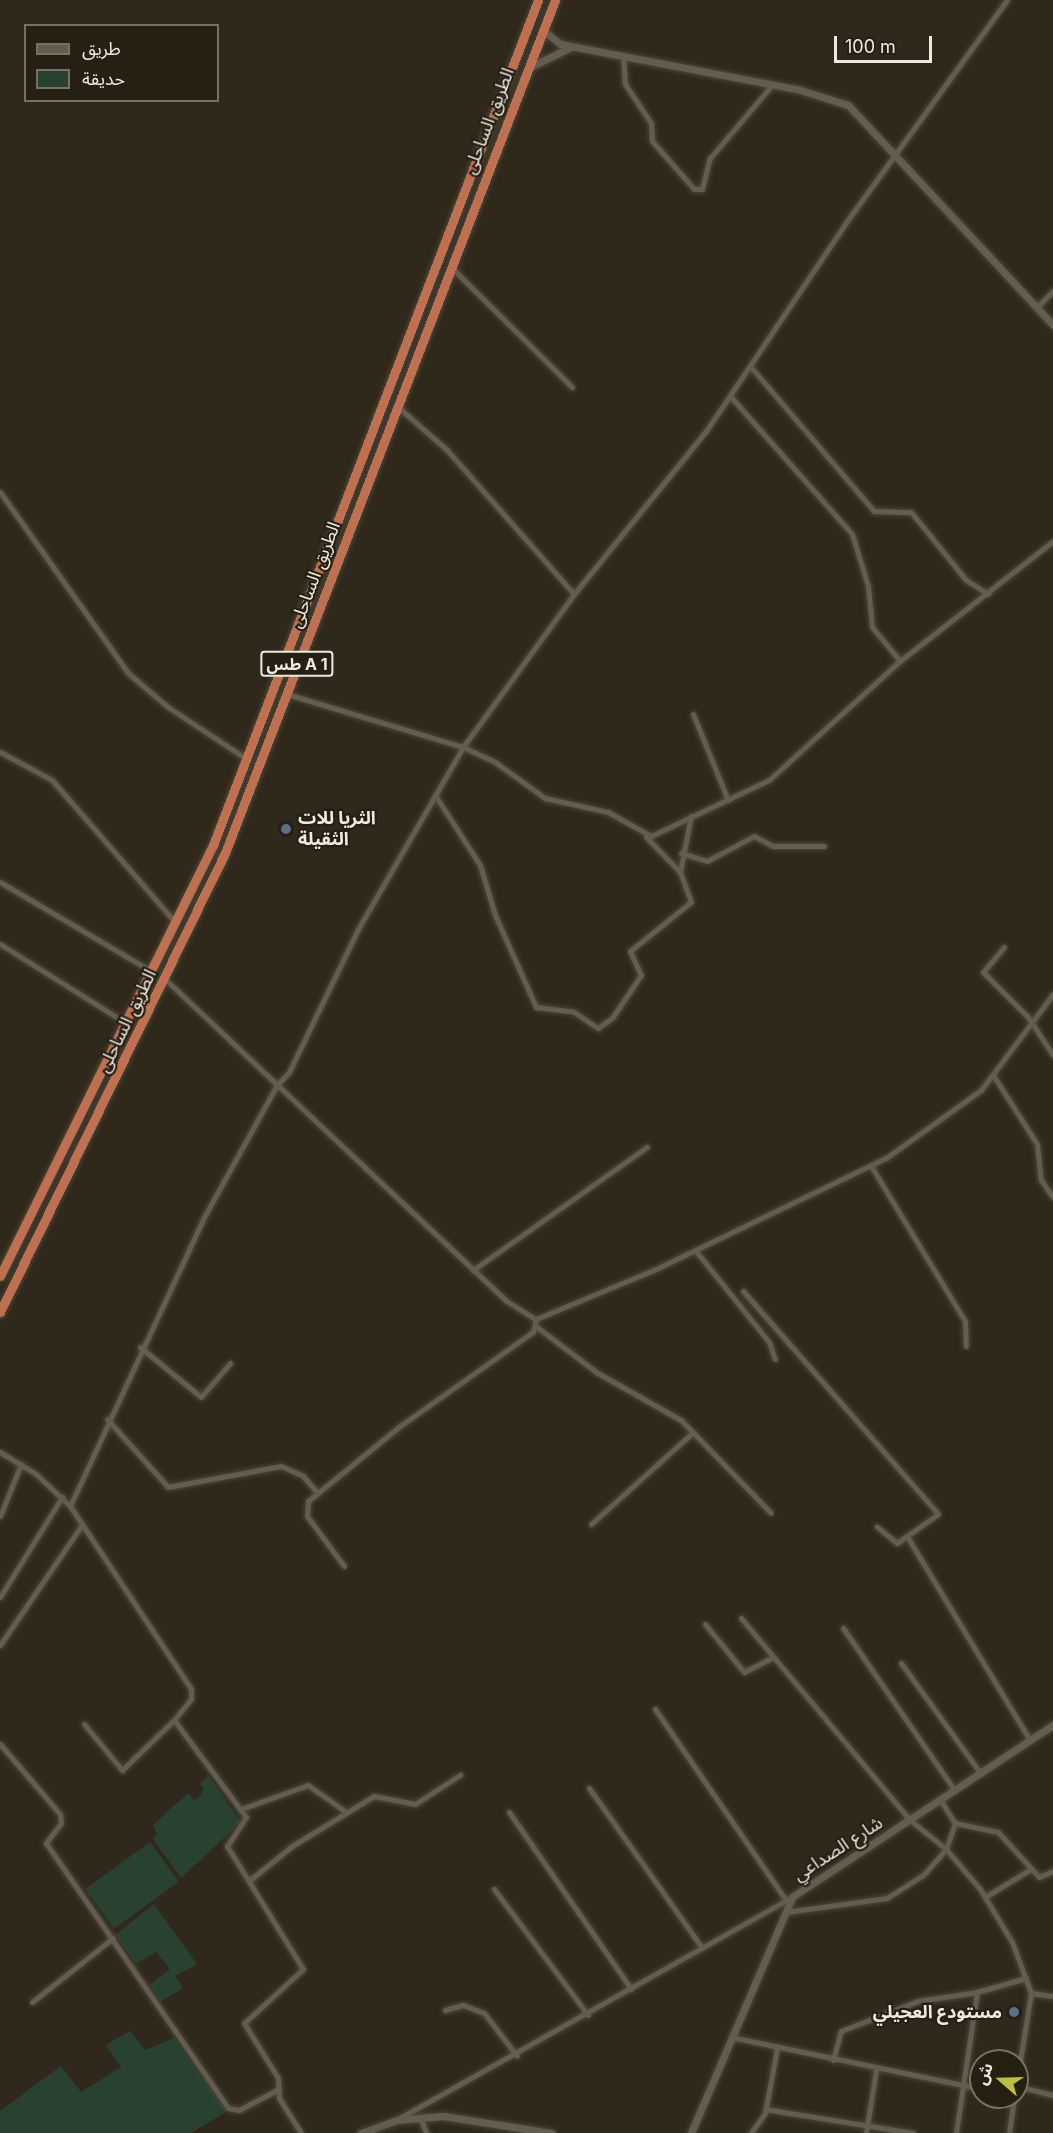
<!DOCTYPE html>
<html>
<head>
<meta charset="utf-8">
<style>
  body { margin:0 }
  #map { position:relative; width:1053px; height:2133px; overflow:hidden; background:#30291b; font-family:Inter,"Noto Sans Arabic",sans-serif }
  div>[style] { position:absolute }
  .green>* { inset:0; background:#29422f; transform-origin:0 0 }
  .roads { filter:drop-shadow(0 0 2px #4b463a) drop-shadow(0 0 2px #4b463a) }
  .minor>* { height:5px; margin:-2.5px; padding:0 2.5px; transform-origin:2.5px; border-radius:2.5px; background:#645c4d }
  .tertiary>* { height:7px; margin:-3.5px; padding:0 3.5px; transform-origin:3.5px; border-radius:3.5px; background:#645c4d }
  .trunk>* { height:9px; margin:-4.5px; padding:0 4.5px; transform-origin:4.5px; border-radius:4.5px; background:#be7050 }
  .dots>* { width:16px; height:16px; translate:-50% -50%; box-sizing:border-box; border:3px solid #261f12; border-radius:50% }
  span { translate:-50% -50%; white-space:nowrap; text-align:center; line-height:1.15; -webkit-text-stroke:4.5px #261f12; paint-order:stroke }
  .shield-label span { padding:2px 4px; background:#261f12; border:2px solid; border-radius:4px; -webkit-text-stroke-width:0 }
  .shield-label { font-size:16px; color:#eeeae1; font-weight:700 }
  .street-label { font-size:18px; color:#eeeae1 }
  .poi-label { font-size:18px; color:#eeeae1; font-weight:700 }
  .left { translate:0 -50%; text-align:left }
  .right { translate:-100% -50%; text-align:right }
  .legend { position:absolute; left:24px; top:24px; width:195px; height:78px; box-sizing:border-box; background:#261f12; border:2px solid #767065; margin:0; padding:8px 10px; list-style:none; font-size:18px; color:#eeeae1 }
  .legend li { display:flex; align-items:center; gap:12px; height:30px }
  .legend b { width:30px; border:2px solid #767065 }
  .north { position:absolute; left:969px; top:2049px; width:60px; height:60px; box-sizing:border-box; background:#261f12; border:2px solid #767065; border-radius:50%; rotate:290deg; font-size:16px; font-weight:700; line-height:24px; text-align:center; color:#eeeae1 }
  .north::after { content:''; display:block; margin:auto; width:21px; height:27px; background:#bdbf43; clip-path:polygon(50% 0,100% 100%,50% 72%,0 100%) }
  .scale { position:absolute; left:834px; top:36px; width:98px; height:27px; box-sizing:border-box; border:3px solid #eeeae1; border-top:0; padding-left:8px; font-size:18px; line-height:21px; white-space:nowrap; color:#eeeae1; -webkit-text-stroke:4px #261f12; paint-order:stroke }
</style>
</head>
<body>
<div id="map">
  <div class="green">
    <div style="clip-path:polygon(208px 1775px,241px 1822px,181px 1878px,153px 1839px,157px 1834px,153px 1825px,188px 1793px,194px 1800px,200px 1796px,204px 1789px,200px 1784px)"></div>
    <div style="left:150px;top:1842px;width:49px;height:80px;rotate:54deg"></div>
    <div style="clip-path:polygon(154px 1904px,197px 1964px,175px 1976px,183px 1988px,160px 2002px,149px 1985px,170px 1969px,156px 1952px,136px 1964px,115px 1935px)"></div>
    <div style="clip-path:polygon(130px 2031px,145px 2050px,174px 2038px,227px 2111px,191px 2133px,0 2133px,0 2111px,61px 2066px,81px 2092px,121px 2067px,106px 2045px)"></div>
  </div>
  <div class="roads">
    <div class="minor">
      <div style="left:623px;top:55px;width:29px;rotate:86deg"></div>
      <div style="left:625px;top:84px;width:47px;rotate:56.3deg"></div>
      <div style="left:651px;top:123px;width:18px;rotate:87deg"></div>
      <div style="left:652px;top:141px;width:64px;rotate:48.8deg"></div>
      <div style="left:694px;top:189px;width:8px"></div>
      <div style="left:702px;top:189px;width:32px;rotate:-76deg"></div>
      <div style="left:710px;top:158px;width:94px;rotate:-49.7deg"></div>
      <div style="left:452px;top:268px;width:169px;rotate:44.8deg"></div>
      <div style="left:1037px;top:307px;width:23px;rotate:-45deg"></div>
      <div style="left:750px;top:366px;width:191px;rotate:49.5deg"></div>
      <div style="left:874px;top:511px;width:37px;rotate:2deg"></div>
      <div style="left:911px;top:512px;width:87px;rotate:51deg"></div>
      <div style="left:966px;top:580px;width:26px;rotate:32deg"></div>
      <div style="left:730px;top:396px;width:184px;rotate:48.5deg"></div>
      <div style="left:852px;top:534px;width:54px;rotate:72.9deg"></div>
      <div style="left:868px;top:586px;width:41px;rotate:84.4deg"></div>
      <div style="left:872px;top:627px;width:44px;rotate:50.5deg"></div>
      <div style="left:397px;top:406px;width:67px;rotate:41.3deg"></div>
      <div style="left:447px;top:450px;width:192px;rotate:48.6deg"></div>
      <div style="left:0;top:492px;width:222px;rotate:54.7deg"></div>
      <div style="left:128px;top:673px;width:52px;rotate:40.4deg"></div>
      <div style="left:168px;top:707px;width:95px;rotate:33.4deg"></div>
      <div style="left:287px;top:694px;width:184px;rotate:16.8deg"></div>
      <div style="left:463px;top:747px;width:35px;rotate:25deg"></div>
      <div style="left:495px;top:762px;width:62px;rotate:35.8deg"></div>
      <div style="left:545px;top:798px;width:65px;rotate:12.5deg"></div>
      <div style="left:608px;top:812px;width:49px;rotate:29.2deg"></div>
      <div style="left:651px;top:836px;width:131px;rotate:-25.4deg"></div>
      <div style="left:769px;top:780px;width:177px;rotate:-42.3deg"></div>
      <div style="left:900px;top:661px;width:194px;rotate:-38.1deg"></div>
      <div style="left:693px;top:714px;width:93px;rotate:67.9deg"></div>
      <div style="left:0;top:752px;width:59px;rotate:28.3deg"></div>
      <div style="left:52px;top:780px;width:189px;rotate:49.1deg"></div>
      <div style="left:435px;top:795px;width:83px;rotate:57.3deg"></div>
      <div style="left:480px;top:865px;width:52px;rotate:73.3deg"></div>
      <div style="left:495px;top:915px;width:101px;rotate:66deg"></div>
      <div style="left:536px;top:1007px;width:38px;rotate:7deg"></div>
      <div style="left:574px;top:1012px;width:29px;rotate:34deg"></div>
      <div style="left:598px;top:1028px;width:17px;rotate:-36deg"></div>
      <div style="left:612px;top:1018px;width:52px;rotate:-56deg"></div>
      <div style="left:641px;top:975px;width:26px;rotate:-115deg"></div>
      <div style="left:630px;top:951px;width:78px;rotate:-38.8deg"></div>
      <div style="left:691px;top:902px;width:32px;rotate:-110deg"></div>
      <div style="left:680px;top:872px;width:57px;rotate:-78.9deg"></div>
      <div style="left:646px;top:837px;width:49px;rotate:45.8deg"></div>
      <div style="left:681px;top:853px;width:27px;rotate:17deg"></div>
      <div style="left:707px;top:861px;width:53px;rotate:-28deg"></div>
      <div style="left:754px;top:836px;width:21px;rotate:28deg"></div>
      <div style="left:773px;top:846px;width:51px"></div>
      <div style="left:0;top:882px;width:175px;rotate:30.5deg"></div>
      <div style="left:0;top:944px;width:149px;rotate:32.1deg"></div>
      <div style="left:1004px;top:947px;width:33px;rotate:130deg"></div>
      <div style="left:983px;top:972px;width:64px;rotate:45deg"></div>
      <div style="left:1028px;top:1017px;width:45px;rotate:56.7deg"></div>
      <div style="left:166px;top:980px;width:466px;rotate:43.3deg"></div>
      <div style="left:505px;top:1300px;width:36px;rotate:32deg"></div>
      <div style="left:536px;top:1319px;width:130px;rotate:-22.6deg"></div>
      <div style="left:656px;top:1269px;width:255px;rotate:-25.8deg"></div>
      <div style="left:886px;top:1158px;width:117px;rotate:-35.6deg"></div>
      <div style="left:981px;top:1090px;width:120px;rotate:-53.1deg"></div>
      <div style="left:993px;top:1075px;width:82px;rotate:57.5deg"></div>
      <div style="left:1037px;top:1144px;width:36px;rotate:84deg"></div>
      <div style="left:1041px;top:1180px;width:21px;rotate:55deg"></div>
      <div style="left:871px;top:1166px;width:181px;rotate:58.8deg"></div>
      <div style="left:965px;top:1321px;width:25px;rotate:88deg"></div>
      <div style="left:695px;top:1250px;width:118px;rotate:51.2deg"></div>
      <div style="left:769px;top:1342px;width:18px;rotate:71deg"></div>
      <div style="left:473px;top:1270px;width:213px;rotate:-35.3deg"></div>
      <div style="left:743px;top:1291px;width:296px;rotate:48.8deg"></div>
      <div style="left:938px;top:1514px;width:50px;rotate:144.7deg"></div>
      <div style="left:897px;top:1543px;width:26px;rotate:-141deg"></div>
      <div style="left:537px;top:1327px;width:74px;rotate:37.3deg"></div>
      <div style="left:596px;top:1372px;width:98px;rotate:29.5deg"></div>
      <div style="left:681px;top:1420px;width:129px;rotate:45.9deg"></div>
      <div style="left:140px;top:1347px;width:79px;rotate:39.3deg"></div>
      <div style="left:201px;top:1397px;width:45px;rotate:-49.5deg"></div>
      <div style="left:107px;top:1419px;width:91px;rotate:48.1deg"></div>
      <div style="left:168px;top:1487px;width:115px;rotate:-10.5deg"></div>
      <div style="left:281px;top:1466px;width:24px;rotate:24deg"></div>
      <div style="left:303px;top:1476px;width:23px;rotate:49deg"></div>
      <div style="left:0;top:1452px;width:42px;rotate:31.4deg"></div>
      <div style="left:36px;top:1474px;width:47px;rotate:43.3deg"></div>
      <div style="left:70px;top:1506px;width:219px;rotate:56.5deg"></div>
      <div style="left:191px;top:1689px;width:10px;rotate:90deg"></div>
      <div style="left:191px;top:1699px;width:27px;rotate:129deg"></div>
      <div style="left:174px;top:1720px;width:121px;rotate:53.4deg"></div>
      <div style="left:246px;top:1817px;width:35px;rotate:123deg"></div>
      <div style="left:227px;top:1846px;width:145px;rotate:58.3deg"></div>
      <div style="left:303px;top:1969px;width:80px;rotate:137.5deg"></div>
      <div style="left:244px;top:2023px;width:65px;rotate:58.3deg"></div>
      <div style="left:278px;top:2078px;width:20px;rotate:87deg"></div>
      <div style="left:279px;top:2098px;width:41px;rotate:57.8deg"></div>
      <div style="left:70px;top:1506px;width:316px;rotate:-65.1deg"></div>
      <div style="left:203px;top:1219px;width:153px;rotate:-61.1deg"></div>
      <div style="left:277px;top:1085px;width:18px;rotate:-47deg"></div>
      <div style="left:289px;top:1072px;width:159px;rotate:-64.2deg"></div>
      <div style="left:358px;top:929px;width:210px;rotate:-60deg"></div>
      <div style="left:463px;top:747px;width:189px;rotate:-54deg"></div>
      <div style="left:574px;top:594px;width:210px;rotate:-51deg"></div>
      <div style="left:706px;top:431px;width:253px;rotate:-56.1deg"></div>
      <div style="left:847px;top:221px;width:273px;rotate:-54.1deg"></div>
      <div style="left:0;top:1516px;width:56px;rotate:-68deg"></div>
      <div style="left:591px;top:1524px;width:137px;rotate:-42deg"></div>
      <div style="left:908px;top:1538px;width:236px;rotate:58.9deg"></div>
      <div style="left:344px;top:1566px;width:62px;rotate:-126.5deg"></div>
      <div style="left:307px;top:1516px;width:15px;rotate:-86deg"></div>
      <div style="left:308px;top:1501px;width:119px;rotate:-39.2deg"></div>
      <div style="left:400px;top:1426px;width:163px;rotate:-35.3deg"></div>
      <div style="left:533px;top:1332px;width:13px;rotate:-77deg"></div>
      <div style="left:0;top:1597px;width:118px;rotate:-58.2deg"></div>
      <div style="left:741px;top:1618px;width:263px;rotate:50.1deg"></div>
      <div style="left:910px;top:1820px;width:46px;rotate:38.9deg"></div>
      <div style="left:946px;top:1849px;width:35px;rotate:131deg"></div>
      <div style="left:923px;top:1875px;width:43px;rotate:147.4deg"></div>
      <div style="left:887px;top:1898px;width:102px;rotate:172.1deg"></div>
      <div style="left:705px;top:1624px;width:62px;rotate:50.9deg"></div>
      <div style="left:744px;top:1672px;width:33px;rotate:-27deg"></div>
      <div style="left:843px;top:1628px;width:198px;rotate:55.5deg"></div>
      <div style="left:0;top:1645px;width:145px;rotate:-55.7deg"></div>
      <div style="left:901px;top:1663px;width:137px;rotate:54.2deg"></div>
      <div style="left:655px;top:1709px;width:232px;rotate:55.6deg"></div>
      <div style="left:84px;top:1724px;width:60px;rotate:50.4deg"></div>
      <div style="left:122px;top:1770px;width:72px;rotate:-43.9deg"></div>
      <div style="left:0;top:1744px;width:92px;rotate:49.4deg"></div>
      <div style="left:60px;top:1814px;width:9px;rotate:84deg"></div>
      <div style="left:61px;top:1823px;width:25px;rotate:127deg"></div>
      <div style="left:46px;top:1843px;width:321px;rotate:55.5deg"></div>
      <div style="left:228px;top:2108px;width:11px;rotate:10deg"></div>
      <div style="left:239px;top:2110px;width:45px;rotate:-27.7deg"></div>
      <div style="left:589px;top:1788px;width:194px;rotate:54.7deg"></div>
      <div style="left:941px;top:1801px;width:26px;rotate:58deg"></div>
      <div style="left:955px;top:1823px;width:28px;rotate:109deg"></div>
      <div style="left:946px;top:1849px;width:52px;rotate:49.6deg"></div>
      <div style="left:980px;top:1889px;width:62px;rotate:58.9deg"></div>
      <div style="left:1012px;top:1942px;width:54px;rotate:69.6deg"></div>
      <div style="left:1031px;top:1993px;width:87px;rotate:99.2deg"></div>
      <div style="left:241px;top:1809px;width:71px;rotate:-19.7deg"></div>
      <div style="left:308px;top:1785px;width:47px;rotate:35.4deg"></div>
      <div style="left:509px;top:1812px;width:215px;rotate:55.4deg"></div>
      <div style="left:955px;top:1823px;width:44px;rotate:11.8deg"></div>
      <div style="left:998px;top:1832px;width:61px;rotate:47.7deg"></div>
      <div style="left:1039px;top:1877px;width:15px;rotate:-23deg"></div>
      <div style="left:250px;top:1880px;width:54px;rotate:-39deg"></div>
      <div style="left:292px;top:1846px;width:96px;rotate:-31.4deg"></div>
      <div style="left:374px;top:1796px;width:42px;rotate:11deg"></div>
      <div style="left:415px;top:1804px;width:54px;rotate:-32.8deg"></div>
      <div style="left:494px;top:1889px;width:157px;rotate:53.3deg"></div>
      <div style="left:985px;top:1897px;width:52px;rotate:-31.5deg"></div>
      <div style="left:1031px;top:1993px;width:22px;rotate:8deg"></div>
      <div style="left:32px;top:2002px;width:103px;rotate:-38.3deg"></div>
      <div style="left:445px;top:2010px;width:19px;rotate:-16deg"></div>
      <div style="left:463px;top:2005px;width:22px;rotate:21deg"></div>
      <div style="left:484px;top:2013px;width:54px;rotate:52.5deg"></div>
      <div style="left:731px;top:2037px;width:255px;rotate:11.7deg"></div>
      <div style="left:833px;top:2060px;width:30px;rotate:-75deg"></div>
      <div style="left:841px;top:2031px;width:83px;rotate:-21.3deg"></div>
      <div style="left:918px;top:2001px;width:60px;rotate:-8.7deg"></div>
      <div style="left:1017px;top:2086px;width:37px;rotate:14deg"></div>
      <div style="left:765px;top:2109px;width:150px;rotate:9.2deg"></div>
      <div style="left:420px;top:2117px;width:17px;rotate:69deg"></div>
      <div style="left:398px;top:2119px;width:452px;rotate:-29.4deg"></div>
      <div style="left:751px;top:2133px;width:24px;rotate:-55deg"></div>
      <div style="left:765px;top:2113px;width:66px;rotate:-79.5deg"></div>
      <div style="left:866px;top:2133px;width:64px;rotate:-81deg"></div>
      <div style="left:956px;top:2133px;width:143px;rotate:-81.5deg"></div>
      <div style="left:977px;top:1992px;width:51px;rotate:-15.9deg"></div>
      <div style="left:1009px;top:2133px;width:36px;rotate:-82deg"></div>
    </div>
    <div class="tertiary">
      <div style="left:543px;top:30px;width:22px;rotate:39deg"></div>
      <div style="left:560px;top:44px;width:241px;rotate:10.8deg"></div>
      <div style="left:797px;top:89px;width:53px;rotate:17.4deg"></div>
      <div style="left:848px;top:105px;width:301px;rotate:47deg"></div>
      <div style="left:530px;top:67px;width:46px;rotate:-26deg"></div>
      <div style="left:361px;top:2133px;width:38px;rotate:-20deg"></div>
      <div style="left:397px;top:2120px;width:46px;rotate:-5deg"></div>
      <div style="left:443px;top:2116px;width:110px;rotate:8.9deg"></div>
      <div style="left:691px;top:2133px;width:257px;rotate:-66.8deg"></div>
      <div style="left:792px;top:1897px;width:313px;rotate:-33.4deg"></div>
    </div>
    <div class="trunk">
      <div style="left:0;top:1276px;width:481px;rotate:-63.7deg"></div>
      <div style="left:213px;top:845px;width:905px;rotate:-68.96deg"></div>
      <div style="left:0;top:1312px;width:511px;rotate:-63.89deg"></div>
      <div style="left:225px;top:853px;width:915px;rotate:-68.85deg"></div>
    </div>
  </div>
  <div class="dots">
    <div style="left:286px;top:829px;background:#5c6f8a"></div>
    <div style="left:1014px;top:2012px;background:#5c6f8a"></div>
  </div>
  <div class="shield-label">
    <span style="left:297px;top:664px">طس A 1</span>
  </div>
  <div class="street-label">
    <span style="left:489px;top:121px;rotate:-69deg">الطريق الساحلى</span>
    <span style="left:315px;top:575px;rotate:-69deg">الطريق الساحلى</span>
    <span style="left:127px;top:1021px;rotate:-64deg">الطريق الساحلى</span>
    <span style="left:838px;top:1849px;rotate:-33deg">شارع الصداعي</span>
  </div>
  <div class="poi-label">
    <span class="left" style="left:298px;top:829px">الثريا للات<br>الثقيلة</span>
    <span class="right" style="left:1002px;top:2012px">مستودع العجيلي</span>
  </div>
  <ul class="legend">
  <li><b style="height:8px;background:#645c4d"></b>طريق</li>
  <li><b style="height:16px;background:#29422f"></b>حديقة</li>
  </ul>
  <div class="north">ش</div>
  <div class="scale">100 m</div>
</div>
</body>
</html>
